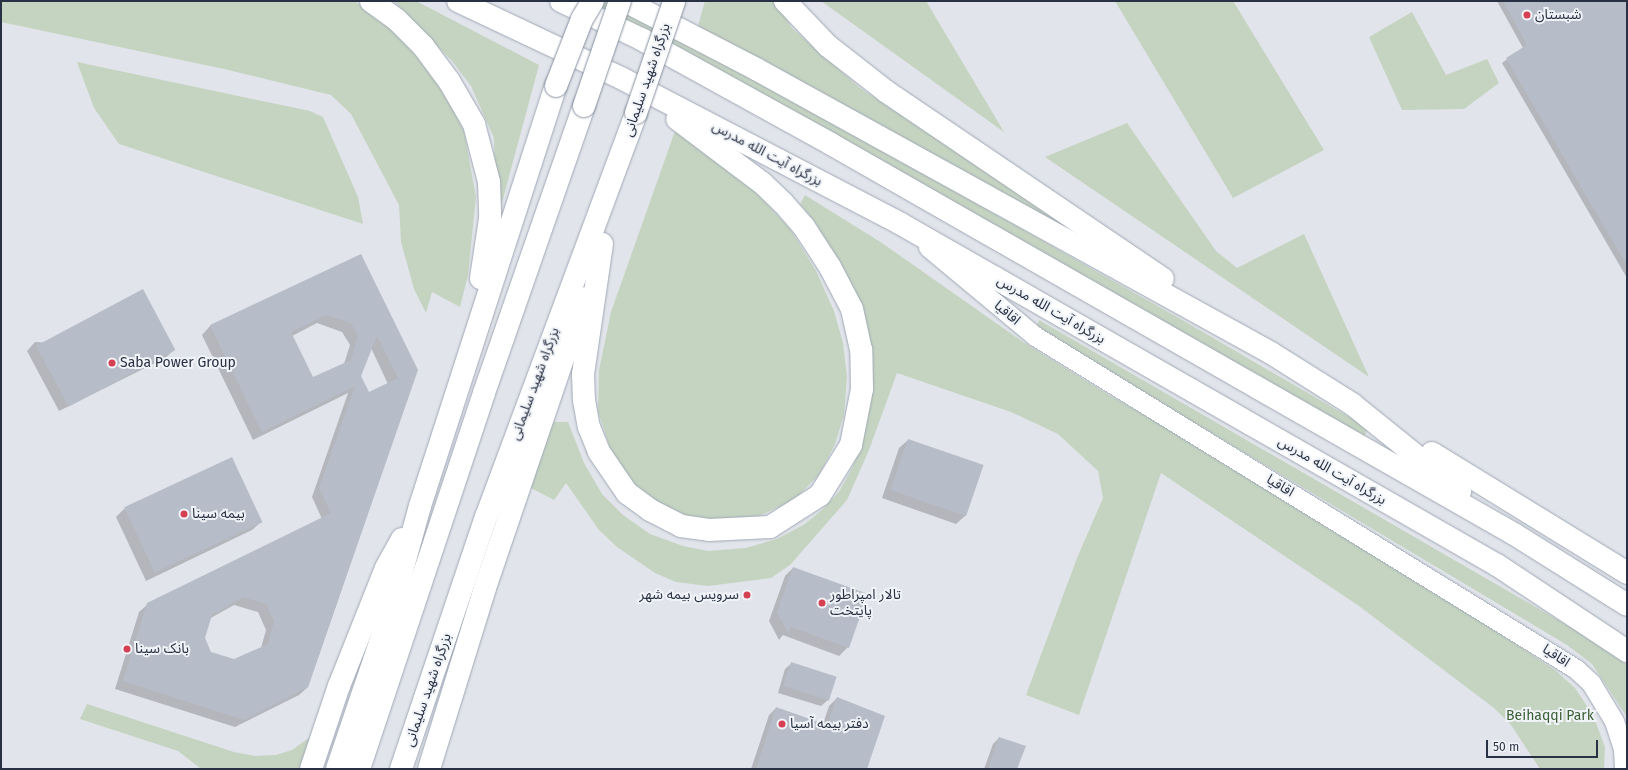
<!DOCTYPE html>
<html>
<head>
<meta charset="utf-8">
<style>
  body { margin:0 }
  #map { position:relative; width:1628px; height:770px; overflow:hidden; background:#e1e4ea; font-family:"Fira Sans","Noto Sans Arabic",sans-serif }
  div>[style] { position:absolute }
  .green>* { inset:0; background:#c5d4c1 }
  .shadow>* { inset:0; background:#0003 }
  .building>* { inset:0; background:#b7bdc8; transform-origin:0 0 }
  .roads { filter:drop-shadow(0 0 1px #9fa8b6) drop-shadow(0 0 1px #9fa8b6) }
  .major>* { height:19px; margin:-9.5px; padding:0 9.5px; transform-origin:9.5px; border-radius:9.5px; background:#fff }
  .highway>* { height:22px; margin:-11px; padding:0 11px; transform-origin:11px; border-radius:11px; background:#fff }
  .bridges { filter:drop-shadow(0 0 1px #8791a1) drop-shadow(0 0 1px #8791a1) }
  .highway-bridge>* { height:22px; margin:-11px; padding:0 11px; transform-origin:11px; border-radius:11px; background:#fff }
  .dots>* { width:11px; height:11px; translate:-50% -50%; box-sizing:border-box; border:2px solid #f0f3f7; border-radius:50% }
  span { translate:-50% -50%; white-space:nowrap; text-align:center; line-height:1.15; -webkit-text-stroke:4px #f0f3f7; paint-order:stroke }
  .poi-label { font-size:14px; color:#283143 }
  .left { translate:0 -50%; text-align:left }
  .right { translate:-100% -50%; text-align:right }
  .street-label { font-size:14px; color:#283143 }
  .park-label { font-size:14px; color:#3b5f35 }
  .frame { position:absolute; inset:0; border:2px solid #283143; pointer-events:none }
  .scale { position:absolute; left:1486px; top:740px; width:112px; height:18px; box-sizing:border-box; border:2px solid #283143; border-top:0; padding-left:5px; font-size:12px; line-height:14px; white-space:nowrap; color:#283143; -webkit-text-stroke:3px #f0f3f7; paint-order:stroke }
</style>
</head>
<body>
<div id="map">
  <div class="green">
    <div style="clip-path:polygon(1px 1px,354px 1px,368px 9px,401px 33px,442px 89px,464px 131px,476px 197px,468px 275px,460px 307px,432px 292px,426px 313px,414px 289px,401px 242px,399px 205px,351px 114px,331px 95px,224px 69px,1px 22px)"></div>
    <div style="clip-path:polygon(394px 1px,416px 1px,539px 65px,496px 225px,494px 138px,471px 86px,452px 61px)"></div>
    <div style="clip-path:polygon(578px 1px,608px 1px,697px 45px,1184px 321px,1368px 428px,1364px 437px)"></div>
    <div style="clip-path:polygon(705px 1px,774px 1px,792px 28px,860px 88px,1104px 251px,1101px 256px,698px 26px)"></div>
    <div style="clip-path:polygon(821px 1px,926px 1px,1004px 132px)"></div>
    <div style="clip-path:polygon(1115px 1px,1233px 1px,1324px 150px,1233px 198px)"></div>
    <div style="clip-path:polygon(1412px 12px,1446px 75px,1487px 59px,1499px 83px,1464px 109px,1402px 110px,1369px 37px)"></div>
    <div style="clip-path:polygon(77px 62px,310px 111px,323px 117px,358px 197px,363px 224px,119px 144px,94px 108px)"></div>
    <div style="clip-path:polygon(1127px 123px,1216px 251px,1237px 268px,1304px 234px,1369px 377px,1045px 157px)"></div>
    <div style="clip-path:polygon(675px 131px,752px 188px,791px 230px,816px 271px,834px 311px,843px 343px,847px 377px,844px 415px,835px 444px,819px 475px,794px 500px,759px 516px,728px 522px,688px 518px,654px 501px,633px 484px,611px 451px,598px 411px,599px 370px,611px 312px)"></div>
    <div style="clip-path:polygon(805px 195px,882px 243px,1023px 342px,1109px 395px,1323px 516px,1555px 670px,1575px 688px,1593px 715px,1605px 747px,1604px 769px,1540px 769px,1511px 725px,1494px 708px,1359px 606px,1161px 473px,1079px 715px,1026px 695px,1077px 558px,1103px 498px,1098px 471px,1058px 434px,1011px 412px,897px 373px,869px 450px,847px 500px,790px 565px,771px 578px,708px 586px,676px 582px,655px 573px,617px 547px,599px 530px,566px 483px,554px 500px,531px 488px,553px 422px,568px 422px,584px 463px,602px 494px,623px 515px,650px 534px,683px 546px,708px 551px,746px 548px,777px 539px,805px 524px,823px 509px,839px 492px,852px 468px,863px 441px,871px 393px,849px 282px,815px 222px,800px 204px)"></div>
    <div style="clip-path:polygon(1039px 320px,1598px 643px,1627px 665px,1627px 717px,1592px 664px,1567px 645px,1036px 328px)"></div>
    <div style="clip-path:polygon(87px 704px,234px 752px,255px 756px,276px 755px,292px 750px,313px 735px,301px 769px,201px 769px,178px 751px,80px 719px)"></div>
  </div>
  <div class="shadow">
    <div style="clip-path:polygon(1497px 1px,1627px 1px,1627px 278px,1502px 63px,1523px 48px)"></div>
    <div style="clip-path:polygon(evenodd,361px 255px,417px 370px,308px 687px,299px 695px,235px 727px,115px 689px,139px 612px,148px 604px,322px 519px,312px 497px,348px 393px,253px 440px,202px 335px,210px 326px,361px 255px,317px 323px,342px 332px,350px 345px,344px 364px,313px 378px,292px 336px,317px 323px,361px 255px,371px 348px,388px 384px,368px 393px,360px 376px,371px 348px,361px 255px,234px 605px,258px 612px,266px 630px,261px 648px,234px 660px,211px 653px,204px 639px,209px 619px,234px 605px)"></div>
    <div style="clip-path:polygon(35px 342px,174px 350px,165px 358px,59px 411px,27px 351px)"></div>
    <div style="clip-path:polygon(908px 440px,982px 466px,965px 516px,956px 524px,882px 498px,899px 448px)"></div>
    <div style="clip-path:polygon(124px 509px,261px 522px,252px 530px,146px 581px,116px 517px)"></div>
    <div style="clip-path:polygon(793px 568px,848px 647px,839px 656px,783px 635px,779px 640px,769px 621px,785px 576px)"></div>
    <div style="clip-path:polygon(792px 663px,828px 700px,821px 706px,778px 693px,785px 669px)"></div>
    <div style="clip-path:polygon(837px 698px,866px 769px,751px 769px,769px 715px,776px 708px,823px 724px,829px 706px)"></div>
    <div style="clip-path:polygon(999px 738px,1016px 769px,984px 769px,993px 744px)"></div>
  </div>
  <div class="building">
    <div style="clip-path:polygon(1503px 1px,1627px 1px,1627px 266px,1506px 58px,1527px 45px)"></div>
    <div style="clip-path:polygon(evenodd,361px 254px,418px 370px,308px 687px,244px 720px,123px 681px,147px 603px,331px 513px,319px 488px,355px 386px,262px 432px,210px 325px,361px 254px,326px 315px,351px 323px,358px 336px,351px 360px,313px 377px,291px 332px,326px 315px,361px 254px,377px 336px,398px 378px,369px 392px,361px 376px,377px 336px,361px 254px,243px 597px,266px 604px,274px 621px,268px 644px,234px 659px,211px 652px,205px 638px,212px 615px,243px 597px)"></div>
    <div style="left:143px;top:289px;width:69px;height:121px;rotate:62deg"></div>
    <div style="left:908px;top:439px;width:80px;height:54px;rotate:19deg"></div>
    <div style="left:232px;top:457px;width:72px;height:119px;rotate:65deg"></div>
    <div style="clip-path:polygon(793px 567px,868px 594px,849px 648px,791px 627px,788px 632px,777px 612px)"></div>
    <div style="left:791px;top:662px;width:48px;height:25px;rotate:18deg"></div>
    <div style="clip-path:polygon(837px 697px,885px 716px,867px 769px,756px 769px,776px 707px,827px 725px)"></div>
    <div style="clip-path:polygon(999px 737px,1026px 746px,1017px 769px,988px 769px)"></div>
  </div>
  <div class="roads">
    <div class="major">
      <div style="left:928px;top:247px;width:139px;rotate:39.8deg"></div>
      <div style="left:1035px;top:336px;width:635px;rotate:31.61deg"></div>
      <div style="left:1576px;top:669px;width:21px;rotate:43deg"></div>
      <div style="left:1591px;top:683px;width:44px;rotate:58.8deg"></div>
      <div style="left:1614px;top:721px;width:29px;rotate:72deg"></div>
      <div style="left:1623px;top:749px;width:20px;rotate:87deg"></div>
    </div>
    <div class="highway">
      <div style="left:371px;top:1px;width:32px;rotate:36deg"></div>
      <div style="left:397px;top:20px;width:37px;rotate:45deg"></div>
      <div style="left:423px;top:46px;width:44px;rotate:53.4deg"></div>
      <div style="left:449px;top:81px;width:50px;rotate:59.8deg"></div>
      <div style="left:474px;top:124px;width:60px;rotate:75.5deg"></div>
      <div style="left:489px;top:182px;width:37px;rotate:88deg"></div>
      <div style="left:490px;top:219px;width:60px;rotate:98.7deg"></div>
      <div style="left:458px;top:1px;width:180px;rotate:25.3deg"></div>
      <div style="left:621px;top:78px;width:316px;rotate:27.5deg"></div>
      <div style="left:901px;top:224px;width:687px;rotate:29.78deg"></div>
      <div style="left:1497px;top:565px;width:156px;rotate:33.5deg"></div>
      <div style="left:561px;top:1px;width:89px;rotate:25.4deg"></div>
      <div style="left:641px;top:39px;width:217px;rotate:28.9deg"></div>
      <div style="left:831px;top:144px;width:787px;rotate:29.73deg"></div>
      <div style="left:1514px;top:534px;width:133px;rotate:32.1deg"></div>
      <div style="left:625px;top:1px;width:148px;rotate:27.4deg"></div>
      <div style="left:756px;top:69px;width:588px;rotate:28.87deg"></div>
      <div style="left:1271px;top:353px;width:96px;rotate:32.2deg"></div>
      <div style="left:1352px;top:404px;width:139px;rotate:38.9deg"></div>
      <div style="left:785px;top:1px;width:62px;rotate:46.3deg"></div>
      <div style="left:828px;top:46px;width:75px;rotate:37.9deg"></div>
      <div style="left:887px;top:92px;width:333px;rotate:34.1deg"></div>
      <div style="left:602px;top:244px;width:131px;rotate:98.3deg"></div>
      <div style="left:583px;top:374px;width:26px;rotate:88deg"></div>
      <div style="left:584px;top:400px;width:27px;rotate:80deg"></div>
      <div style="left:589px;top:427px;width:27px;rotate:68deg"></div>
      <div style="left:599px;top:452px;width:50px;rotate:55.7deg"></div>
      <div style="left:627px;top:493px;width:29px;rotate:36deg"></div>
      <div style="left:650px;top:510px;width:35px;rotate:27deg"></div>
      <div style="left:681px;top:526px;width:28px;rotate:8deg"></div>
      <div style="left:709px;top:530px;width:61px;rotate:-2.8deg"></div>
      <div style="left:770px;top:527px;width:59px;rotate:-32.6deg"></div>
      <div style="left:820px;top:495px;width:59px;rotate:-58.2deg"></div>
      <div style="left:851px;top:445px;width:57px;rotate:-78.9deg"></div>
      <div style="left:862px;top:389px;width:39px;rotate:-91deg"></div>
      <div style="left:861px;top:350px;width:42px;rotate:-102.4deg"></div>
      <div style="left:852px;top:309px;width:47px;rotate:-117.6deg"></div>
      <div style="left:830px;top:267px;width:48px;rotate:-123deg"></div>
      <div style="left:804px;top:227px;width:32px;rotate:-131deg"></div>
      <div style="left:783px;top:203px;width:29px;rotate:-136deg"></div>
      <div style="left:762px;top:183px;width:106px;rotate:-143deg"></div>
      <div style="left:1432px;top:453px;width:229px;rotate:31.6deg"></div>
      <div style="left:311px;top:769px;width:88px;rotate:-71.4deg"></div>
      <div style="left:339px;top:686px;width:127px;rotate:-68.3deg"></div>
      <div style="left:386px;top:568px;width:33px;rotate:-61deg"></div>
      <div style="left:337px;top:769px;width:171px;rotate:-71.2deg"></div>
      <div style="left:392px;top:607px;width:105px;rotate:-74.5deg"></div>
      <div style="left:420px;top:506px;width:441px;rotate:-72.1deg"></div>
      <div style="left:359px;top:769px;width:396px;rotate:-71.6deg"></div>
      <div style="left:484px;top:393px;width:304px;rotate:-70.8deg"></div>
      <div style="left:401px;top:769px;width:266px;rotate:-71.4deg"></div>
      <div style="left:486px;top:517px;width:431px;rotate:-69.6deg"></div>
      <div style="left:429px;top:769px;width:189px;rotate:-72.8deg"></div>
      <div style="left:485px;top:588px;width:306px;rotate:-71.2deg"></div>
    </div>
  </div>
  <div class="bridges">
    <div class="highway-bridge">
      <div style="left:556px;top:86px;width:72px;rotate:-68.8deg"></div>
      <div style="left:582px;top:19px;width:21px;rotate:-59deg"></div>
      <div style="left:584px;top:106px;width:111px;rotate:-71.1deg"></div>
      <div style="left:636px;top:113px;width:117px;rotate:-71.1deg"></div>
    </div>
  </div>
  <div class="dots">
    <div style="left:1527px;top:15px;background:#d54052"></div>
    <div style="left:112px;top:363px;background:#d54052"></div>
    <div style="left:184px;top:514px;background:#d54052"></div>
    <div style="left:747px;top:595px;background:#d54052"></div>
    <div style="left:822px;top:603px;background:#d54052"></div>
    <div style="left:127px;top:649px;background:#d54052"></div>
    <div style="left:782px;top:724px;background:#d54052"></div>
  </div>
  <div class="poi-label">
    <span class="left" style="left:1535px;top:15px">شبستان</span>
    <span class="left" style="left:120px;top:363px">Saba Power Group</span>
    <span class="left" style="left:192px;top:514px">بیمه سینا</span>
    <span class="right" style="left:739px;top:595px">سرویس بیمه شهر</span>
    <span class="left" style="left:830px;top:603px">تالار امپراطور<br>پایتخت</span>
    <span class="left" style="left:135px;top:649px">بانک سینا</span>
    <span class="left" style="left:790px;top:724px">دفتر بیمه آسیا</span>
  </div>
  <div class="street-label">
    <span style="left:647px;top:80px;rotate:-71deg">بزرگراه شهید سلیمانی</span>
    <span style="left:767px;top:154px;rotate:28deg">بزرگراه آیت الله مدرس</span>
    <span style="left:1051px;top:310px;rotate:30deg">بزرگراه آیت الله مدرس</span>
    <span style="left:1007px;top:313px;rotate:40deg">اقاقیا</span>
    <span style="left:535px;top:384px;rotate:-70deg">بزرگراه شهید سلیمانی</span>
    <span style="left:1332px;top:471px;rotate:30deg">بزرگراه آیت الله مدرس</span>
    <span style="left:1280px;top:486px;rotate:31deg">اقاقیا</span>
    <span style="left:1556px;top:656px;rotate:33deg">اقاقیا</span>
    <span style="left:428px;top:690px;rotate:-71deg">بزرگراه شهید سلیمانی</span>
  </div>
  <div class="park-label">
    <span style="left:1550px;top:716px">Beihaqqi Park</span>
  </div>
  <div class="frame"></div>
  <div class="scale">50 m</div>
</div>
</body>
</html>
